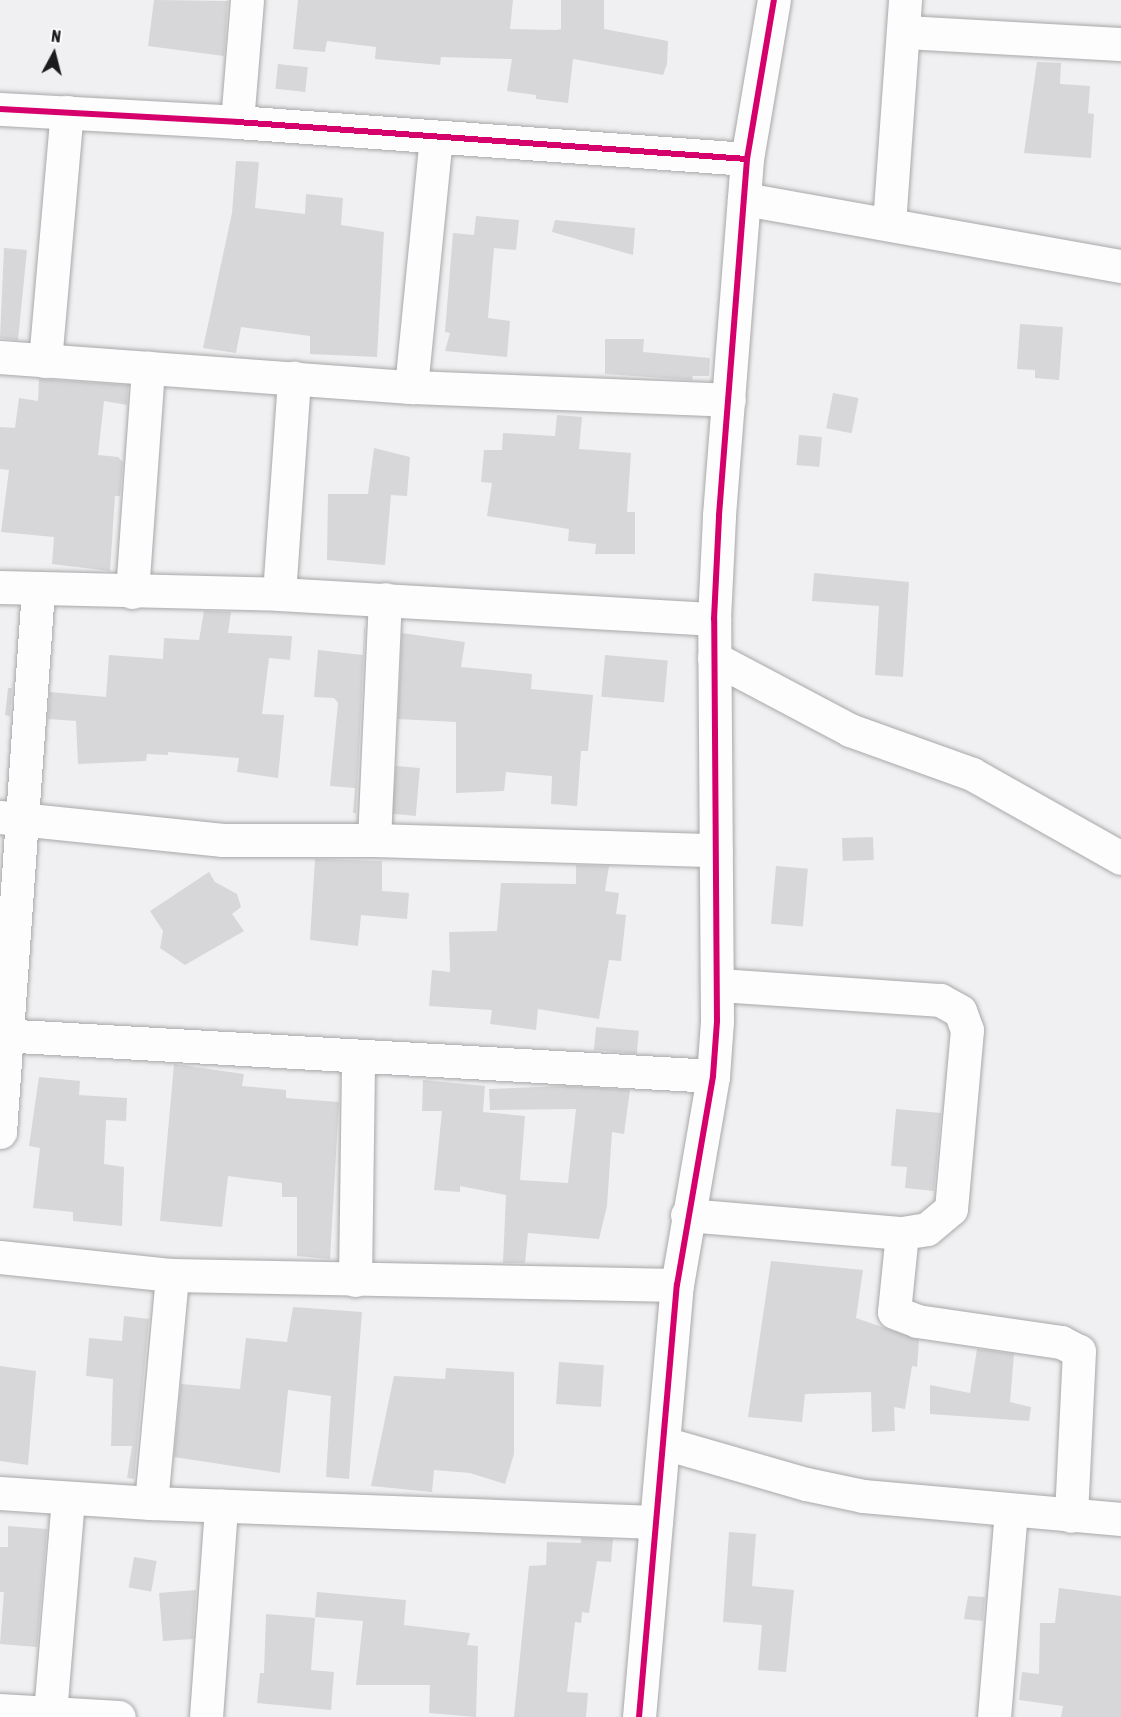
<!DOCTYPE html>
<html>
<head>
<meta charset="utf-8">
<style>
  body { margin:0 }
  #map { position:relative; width:1121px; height:1717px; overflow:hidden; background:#f0f0f2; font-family:"Asap Condensed",sans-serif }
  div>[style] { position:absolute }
  .building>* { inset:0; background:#d7d6d8; transform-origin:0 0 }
  .roads { filter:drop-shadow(0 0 2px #a8a8aa) drop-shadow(0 0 2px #a8a8aa) }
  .minor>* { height:33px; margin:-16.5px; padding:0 16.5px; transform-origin:16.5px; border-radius:16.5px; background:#fdfdfd }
  .cycleway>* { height:6px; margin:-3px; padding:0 3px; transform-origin:3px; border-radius:3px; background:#d6006c }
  span { translate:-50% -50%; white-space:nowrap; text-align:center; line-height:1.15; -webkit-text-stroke:4.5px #fcfcff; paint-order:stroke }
  .north { position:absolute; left:24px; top:24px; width:60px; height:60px; -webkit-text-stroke:4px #fcfcff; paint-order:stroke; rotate:7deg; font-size:16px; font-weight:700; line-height:24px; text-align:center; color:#1c1c1e }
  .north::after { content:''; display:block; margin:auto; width:21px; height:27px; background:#1c1c1e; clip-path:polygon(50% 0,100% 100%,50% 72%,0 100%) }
</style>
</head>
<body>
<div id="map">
  <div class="building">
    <div style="clip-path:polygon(154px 0,228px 1px,224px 56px,148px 46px)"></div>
    <div style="clip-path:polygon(298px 0,513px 0,510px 29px,557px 30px,561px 29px,561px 0,604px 0,604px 29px,668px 41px,667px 64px,663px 75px,573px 59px,568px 103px,536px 99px,536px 95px,507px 91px,512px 59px,441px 57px,440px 65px,375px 59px,376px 47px,327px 41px,325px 52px,293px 49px)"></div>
    <div style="clip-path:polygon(1037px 62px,1061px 63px,1060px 84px,1090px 86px,1088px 113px,1094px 114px,1091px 158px,1024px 153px)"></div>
    <div style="left:278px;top:64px;width:30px;height:25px;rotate:6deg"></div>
    <div style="clip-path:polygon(236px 161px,259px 162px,255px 208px,305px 214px,306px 194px,343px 198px,341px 225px,384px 232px,377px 357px,310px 354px,310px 336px,241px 327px,236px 353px,203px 348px,232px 213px)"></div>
    <div style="clip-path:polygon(476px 216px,519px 220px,516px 250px,494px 248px,488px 318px,510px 321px,507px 357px,445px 351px,450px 333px,445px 332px,453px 233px,474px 235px)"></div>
    <div style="clip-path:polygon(555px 220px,635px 228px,633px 255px,552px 232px)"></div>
    <div style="clip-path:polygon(4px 248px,27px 250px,18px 340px,0 338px)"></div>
    <div style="clip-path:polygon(1020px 324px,1063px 327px,1059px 380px,1035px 378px,1035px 370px,1017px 369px)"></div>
    <div style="clip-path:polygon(605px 339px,644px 339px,643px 352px,710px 358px,709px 376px,693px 376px,692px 380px,605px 374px)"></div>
    <div style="clip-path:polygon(39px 379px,128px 385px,127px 405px,104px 401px,98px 455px,118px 457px,123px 462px,120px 496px,115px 496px,110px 571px,52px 564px,54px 537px,1px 532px,9px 470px,0 469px,0 427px,15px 428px,19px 398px,38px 401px)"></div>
    <div style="left:833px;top:393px;width:26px;height:36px;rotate:11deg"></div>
    <div style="clip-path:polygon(557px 415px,582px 417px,579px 449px,631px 453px,627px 512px,635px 512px,635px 554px,595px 554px,596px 544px,568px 541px,569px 529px,487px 516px,492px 483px,481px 482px,484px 450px,502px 450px,503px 433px,555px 436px)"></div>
    <div style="left:799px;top:435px;width:23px;height:30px;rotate:5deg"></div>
    <div style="clip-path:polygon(374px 448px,410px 457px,407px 496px,391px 495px,385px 565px,327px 560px,328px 494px,368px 494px)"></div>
    <div style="clip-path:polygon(814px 573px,909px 582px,903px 677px,875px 675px,879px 606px,812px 601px)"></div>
    <div style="clip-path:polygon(204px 611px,231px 612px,228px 633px,292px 636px,290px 660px,269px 658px,262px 714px,284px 715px,278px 778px,237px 772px,239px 758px,168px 752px,168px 755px,147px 754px,146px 761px,78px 764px,76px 721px,48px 719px,50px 692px,106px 697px,109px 655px,163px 659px,164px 638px,199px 640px)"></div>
    <div style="clip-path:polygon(364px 628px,365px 628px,356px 813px,353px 813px,355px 788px,330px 786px,338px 703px,334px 698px,314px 697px,318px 650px,363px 655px)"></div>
    <div style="clip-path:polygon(402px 633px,465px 642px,461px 667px,532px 674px,531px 689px,593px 695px,588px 751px,581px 751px,577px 806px,551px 804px,552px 776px,506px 772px,504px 791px,456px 793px,456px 722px,398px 719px)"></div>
    <div style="left:605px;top:655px;width:63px;height:42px;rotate:5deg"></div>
    <div style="clip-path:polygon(8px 688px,12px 688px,10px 716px,5px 715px)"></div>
    <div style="left:396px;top:766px;width:24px;height:48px;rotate:5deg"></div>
    <div style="left:873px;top:837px;width:23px;height:31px;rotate:88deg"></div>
    <div style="clip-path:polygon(315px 859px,382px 861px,382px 891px,409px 893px,407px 919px,361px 915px,358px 946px,310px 940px)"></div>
    <div style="clip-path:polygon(576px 865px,609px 866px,605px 891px,619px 893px,616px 914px,626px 915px,621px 961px,609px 960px,599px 1019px,538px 1009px,536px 1030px,490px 1024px,492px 1010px,429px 1006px,432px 970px,450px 972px,449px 932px,497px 931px,501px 883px,576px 884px)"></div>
    <div style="left:776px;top:866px;width:32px;height:58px;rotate:5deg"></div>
    <div style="clip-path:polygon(209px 872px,215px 882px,237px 894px,241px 907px,232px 914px,244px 931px,185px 965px,160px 948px,163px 931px,150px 911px)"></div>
    <div style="left:596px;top:1027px;width:43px;height:23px;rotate:5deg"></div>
    <div style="clip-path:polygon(174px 1064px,244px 1074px,242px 1086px,286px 1090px,286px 1098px,339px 1102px,330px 1259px,297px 1256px,297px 1197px,282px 1197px,282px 1183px,228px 1176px,222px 1227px,160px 1221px)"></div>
    <div style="clip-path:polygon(39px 1077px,80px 1081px,79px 1095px,127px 1098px,126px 1121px,106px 1120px,104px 1164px,124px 1167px,122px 1226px,73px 1221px,73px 1212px,33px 1208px,40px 1148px,29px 1146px)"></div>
    <div style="clip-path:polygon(423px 1080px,485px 1086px,483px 1112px,525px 1116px,520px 1180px,568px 1183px,576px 1109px,490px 1110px,489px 1089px,566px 1086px,630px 1090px,624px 1134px,612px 1132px,607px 1206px,599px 1239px,528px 1233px,525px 1263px,503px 1263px,506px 1195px,460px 1186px,460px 1192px,434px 1190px,442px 1111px,422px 1111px)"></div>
    <div style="clip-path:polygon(896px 1109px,941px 1113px,934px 1191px,905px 1188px,907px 1167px,891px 1166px)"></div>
    <div style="clip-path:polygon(771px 1261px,863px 1270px,856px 1318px,919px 1340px,917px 1367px,912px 1366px,905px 1409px,894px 1407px,895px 1431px,872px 1432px,871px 1392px,805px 1394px,802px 1422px,748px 1417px)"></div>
    <div style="clip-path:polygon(293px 1307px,362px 1312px,349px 1479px,326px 1477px,331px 1396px,288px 1390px,280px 1473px,174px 1457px,181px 1384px,240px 1389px,246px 1338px,287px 1342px)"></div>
    <div style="clip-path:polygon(124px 1316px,149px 1319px,134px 1479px,127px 1478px,132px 1446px,111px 1446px,113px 1379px,86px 1376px,89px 1338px,122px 1341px)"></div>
    <div style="clip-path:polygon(977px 1349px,1014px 1354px,1010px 1402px,1031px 1407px,1029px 1421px,930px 1414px,930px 1385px,970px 1393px)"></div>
    <div style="left:559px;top:1362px;width:45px;height:42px;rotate:4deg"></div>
    <div style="clip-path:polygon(0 1366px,36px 1371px,28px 1465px,0 1461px)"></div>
    <div style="clip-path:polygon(446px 1368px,514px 1372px,514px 1454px,505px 1484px,470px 1473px,434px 1470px,432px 1492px,371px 1486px,394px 1376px,445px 1379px)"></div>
    <div style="clip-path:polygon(8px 1526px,47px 1529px,37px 1647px,0 1644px,4px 1592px,0 1592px,0 1547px,8px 1547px)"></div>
    <div style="clip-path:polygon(729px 1532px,756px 1534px,752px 1586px,794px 1590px,786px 1672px,758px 1670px,762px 1625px,723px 1622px)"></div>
    <div style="clip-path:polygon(581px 1538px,613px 1539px,611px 1562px,597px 1561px,589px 1613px,582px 1612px,581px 1623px,575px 1622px,567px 1692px,588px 1693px,586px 1717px,514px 1717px,529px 1566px,546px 1565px,547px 1542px,581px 1543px)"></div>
    <div style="left:134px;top:1557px;width:23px;height:31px;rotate:10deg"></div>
    <div style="clip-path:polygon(1059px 1588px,1121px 1596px,1121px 1717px,1061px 1717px,1063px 1706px,1019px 1700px,1022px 1672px,1039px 1674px,1040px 1623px,1055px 1623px)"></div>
    <div style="clip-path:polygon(196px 1590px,193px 1639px,163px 1641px,159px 1593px)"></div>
    <div style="clip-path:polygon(317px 1592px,406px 1600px,404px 1625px,470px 1633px,467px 1645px,478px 1646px,476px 1717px,429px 1713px,430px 1685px,356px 1685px,363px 1621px,315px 1617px)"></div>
    <div style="clip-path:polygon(968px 1596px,985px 1597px,983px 1621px,964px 1619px)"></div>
    <div style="clip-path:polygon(266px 1614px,315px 1618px,311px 1670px,334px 1672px,331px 1710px,257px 1703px,260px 1673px,264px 1673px)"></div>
  </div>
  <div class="roads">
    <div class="minor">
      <div style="left:904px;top:32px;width:217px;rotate:3.2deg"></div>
      <div style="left:0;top:109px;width:237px;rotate:3.1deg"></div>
      <div style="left:237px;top:122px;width:511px;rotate:4.15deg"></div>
      <div style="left:237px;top:122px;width:122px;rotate:-85.3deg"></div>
      <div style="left:744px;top:199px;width:383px;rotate:10.1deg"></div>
      <div style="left:889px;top:224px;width:225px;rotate:-85.9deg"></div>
      <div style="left:0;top:357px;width:412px;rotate:4.2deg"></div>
      <div style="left:411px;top:387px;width:318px;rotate:2.3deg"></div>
      <div style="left:45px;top:361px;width:250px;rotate:-85deg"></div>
      <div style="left:411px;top:387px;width:250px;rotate:-84.3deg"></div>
      <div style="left:0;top:587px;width:279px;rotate:1.4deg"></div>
      <div style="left:279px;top:594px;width:436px;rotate:3.3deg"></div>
      <div style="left:132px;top:592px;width:225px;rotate:-85.9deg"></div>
      <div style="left:279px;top:594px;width:217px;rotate:-86deg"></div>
      <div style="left:714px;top:658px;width:154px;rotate:27.9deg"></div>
      <div style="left:850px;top:730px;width:130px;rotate:19.8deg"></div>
      <div style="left:972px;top:774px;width:171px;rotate:29.4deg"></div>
      <div style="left:0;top:817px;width:224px;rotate:5.9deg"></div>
      <div style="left:223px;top:840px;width:151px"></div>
      <div style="left:374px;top:840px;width:342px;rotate:1.7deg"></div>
      <div style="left:374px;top:840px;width:241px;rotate:-87.4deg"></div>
      <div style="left:0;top:1035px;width:714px;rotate:3.29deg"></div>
      <div style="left:0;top:1132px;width:543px;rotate:-85.99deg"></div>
      <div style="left:687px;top:1215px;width:216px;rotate:4.8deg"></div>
      <div style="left:902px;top:1233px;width:25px;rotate:-9deg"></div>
      <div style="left:927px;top:1229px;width:31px;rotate:-40deg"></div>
      <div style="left:951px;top:1209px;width:180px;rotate:-84.9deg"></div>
      <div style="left:967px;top:1030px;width:20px;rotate:-110deg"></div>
      <div style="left:960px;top:1011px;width:23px;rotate:-151deg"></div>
      <div style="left:940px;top:1000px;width:223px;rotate:-176.1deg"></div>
      <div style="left:902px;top:1233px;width:79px;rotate:95.8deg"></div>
      <div style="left:894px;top:1312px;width:25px;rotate:21deg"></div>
      <div style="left:917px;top:1321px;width:146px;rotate:8.3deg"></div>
      <div style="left:1061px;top:1342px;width:20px;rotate:27deg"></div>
      <div style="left:1079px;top:1351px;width:165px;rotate:92.8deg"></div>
      <div style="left:0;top:1257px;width:173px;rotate:6deg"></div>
      <div style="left:172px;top:1275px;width:505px;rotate:1.13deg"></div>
      <div style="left:355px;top:1280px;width:223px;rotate:-89.2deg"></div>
      <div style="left:664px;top:1443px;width:148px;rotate:16.1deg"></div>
      <div style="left:806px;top:1484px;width:58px;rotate:11.9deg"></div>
      <div style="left:863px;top:1496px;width:259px;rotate:5.1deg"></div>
      <div style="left:0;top:1493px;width:151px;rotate:3.8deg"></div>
      <div style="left:151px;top:1503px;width:505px;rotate:2.15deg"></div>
      <div style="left:151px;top:1503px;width:229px;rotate:-84.7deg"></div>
      <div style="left:0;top:1710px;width:119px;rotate:3.4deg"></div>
      <div style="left:50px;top:1713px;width:214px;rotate:-85.2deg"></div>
      <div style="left:206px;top:1717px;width:212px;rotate:-85.9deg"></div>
      <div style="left:639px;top:1717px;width:434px;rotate:-85deg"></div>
      <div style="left:677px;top:1285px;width:212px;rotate:-80.2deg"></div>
      <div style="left:713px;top:1076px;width:55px;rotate:-85.8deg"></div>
      <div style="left:717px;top:1021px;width:402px;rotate:-90.4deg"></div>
      <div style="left:714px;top:619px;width:104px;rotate:-87.2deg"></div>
      <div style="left:719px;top:515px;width:357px;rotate:-85.5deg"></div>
      <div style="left:747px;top:159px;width:161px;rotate:-80.4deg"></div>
      <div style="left:994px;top:1717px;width:207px;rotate:-85.3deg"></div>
    </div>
  </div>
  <div class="cycleway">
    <div style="left:0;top:109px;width:237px;rotate:3.1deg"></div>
    <div style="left:237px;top:122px;width:511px;rotate:4.15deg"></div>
    <div style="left:639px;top:1717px;width:434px;rotate:-85deg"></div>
    <div style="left:677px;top:1285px;width:212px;rotate:-80.2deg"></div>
    <div style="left:713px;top:1076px;width:55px;rotate:-85.8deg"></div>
    <div style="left:717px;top:1021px;width:402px;rotate:-90.4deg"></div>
    <div style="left:714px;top:619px;width:104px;rotate:-87.2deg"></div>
    <div style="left:719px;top:515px;width:357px;rotate:-85.5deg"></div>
    <div style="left:747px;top:159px;width:161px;rotate:-80.4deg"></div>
  </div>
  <div class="north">N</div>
</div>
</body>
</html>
